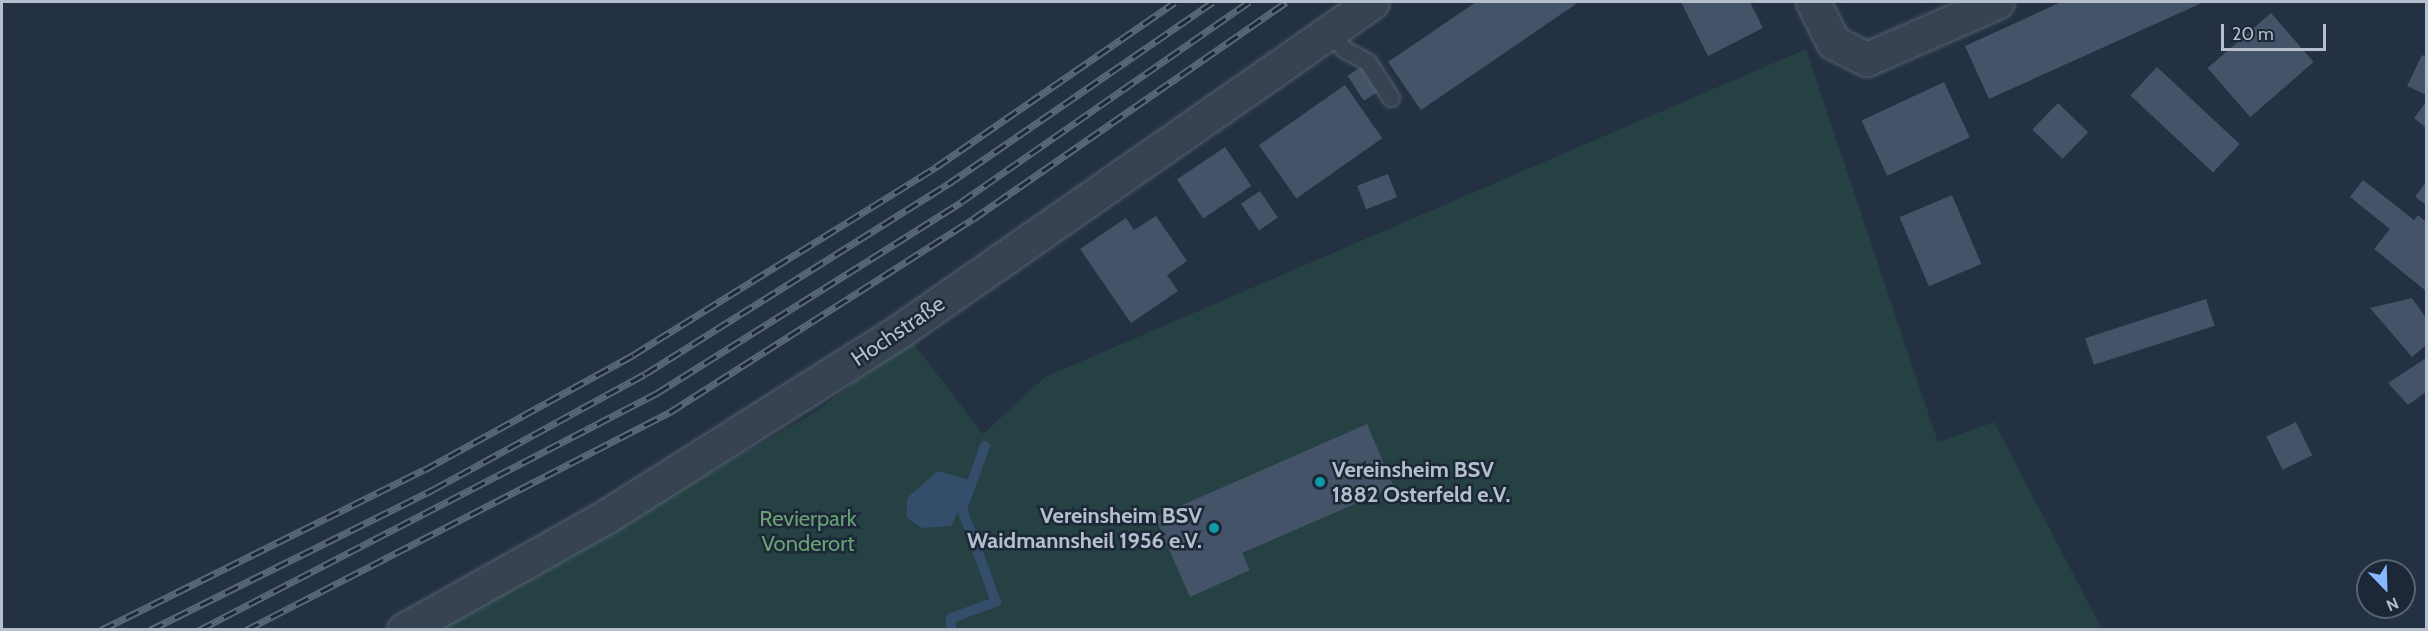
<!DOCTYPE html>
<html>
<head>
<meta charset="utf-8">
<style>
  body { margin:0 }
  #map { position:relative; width:2428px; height:631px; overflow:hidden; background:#233142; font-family:Cabin,sans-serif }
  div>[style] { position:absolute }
  .green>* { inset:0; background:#254143 }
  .water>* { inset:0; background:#344d6b }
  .stream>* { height:10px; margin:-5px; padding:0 5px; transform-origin:5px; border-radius:5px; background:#344d6b }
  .building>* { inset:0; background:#445367; transform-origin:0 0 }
  .roads { filter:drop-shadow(0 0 2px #55616f) drop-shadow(0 0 2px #55616f) }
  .service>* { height:16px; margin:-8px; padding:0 8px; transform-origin:8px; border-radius:8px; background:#374352 }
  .minor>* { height:33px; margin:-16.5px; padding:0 16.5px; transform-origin:16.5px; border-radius:16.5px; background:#374352 }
  .rail>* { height:7px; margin-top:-3.5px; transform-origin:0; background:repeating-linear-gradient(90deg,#1c2837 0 14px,#596779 0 28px); box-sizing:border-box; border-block:2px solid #596779 }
  .dots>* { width:16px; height:16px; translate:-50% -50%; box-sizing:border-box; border:3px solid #1c2837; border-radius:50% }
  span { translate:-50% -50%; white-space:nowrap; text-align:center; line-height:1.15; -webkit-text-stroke:5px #1c2837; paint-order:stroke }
  .street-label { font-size:22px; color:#b4becc }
  .poi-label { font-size:22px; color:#b4becc; font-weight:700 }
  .left { translate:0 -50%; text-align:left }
  .right { translate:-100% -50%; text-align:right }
  .park-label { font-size:22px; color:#68a074 }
  .frame { position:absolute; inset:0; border:3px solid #b4becc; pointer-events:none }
  .north { position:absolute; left:2356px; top:559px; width:60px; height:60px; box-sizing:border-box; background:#1c2837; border:2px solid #596473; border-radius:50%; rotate:157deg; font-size:16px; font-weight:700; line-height:24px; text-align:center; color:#b4becc }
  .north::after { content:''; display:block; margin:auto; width:21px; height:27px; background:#86b8ff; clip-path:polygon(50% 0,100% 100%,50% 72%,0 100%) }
  .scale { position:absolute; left:2221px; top:24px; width:105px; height:27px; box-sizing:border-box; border:3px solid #b4becc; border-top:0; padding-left:8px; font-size:18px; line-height:21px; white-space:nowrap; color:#b4becc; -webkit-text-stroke:4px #1c2837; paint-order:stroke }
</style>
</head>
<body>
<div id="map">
  <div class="green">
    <div style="clip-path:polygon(1806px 49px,1938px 442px,1994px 422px,2102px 629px,430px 630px,811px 415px,911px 340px,983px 434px,1045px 377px)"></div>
  </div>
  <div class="water">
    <div style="clip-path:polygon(938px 471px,973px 481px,951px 526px,922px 528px,907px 518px,907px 498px)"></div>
  </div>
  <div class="stream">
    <div style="left:951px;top:630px;width:12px;rotate:-90deg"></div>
    <div style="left:951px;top:618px;width:48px;rotate:-19.6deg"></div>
    <div style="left:996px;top:602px;width:99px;rotate:-110.1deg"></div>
    <div style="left:962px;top:509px;width:67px;rotate:-69.9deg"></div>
  </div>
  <div class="building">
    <div style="clip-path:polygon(1476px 2px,1579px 2px,1421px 110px,1388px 62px)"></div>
    <div style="clip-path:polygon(1681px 2px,1750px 2px,1763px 28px,1708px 56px)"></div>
    <div style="clip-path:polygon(2061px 2px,2204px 2px,1989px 99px,1965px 46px)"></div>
    <div style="left:2271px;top:13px;width:65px;height:84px;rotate:49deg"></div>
    <div style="clip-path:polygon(2422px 55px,2426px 57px,2426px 95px,2407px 86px)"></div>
    <div style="left:1361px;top:67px;width:30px;height:16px;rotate:57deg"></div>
    <div style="left:2157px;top:67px;width:113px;height:39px;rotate:43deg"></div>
    <div style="left:1944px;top:82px;width:61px;height:91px;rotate:65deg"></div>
    <div style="left:1345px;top:85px;width:65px;height:105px;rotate:55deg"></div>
    <div style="clip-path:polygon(2426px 102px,2426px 128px,2414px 118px)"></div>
    <div style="left:2058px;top:103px;width:42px;height:37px;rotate:44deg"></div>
    <div style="left:1225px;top:147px;width:47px;height:58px;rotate:56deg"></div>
    <div style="left:1388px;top:174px;width:25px;height:33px;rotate:69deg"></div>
    <div style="clip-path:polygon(2363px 180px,2414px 220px,2418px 215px,2426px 222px,2426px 291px,2374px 249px,2390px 229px,2350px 197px)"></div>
    <div style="clip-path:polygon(2426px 182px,2426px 205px,2415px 197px)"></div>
    <div style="left:1260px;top:191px;width:32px;height:23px;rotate:56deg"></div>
    <div style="left:1952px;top:195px;width:75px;height:57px;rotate:67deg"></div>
    <div style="clip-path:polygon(1156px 216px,1187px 261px,1167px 275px,1178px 291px,1131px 323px,1080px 249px,1126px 218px,1134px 230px)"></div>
    <div style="clip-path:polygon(2412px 298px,2426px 318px,2426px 345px,2412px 357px,2370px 308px)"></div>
    <div style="left:2206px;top:299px;width:28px;height:127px;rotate:72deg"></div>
    <div style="clip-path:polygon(2426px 358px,2426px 392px,2408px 405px,2388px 383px)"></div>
    <div style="left:2296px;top:422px;width:37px;height:33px;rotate:64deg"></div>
    <div style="clip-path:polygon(1367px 424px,1394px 487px,1242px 553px,1250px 570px,1190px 597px,1155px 517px)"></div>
  </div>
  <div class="roads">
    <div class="service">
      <div style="left:1329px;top:31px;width:25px;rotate:50deg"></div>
      <div style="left:1345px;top:50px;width:26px;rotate:28deg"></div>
      <div style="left:1368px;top:62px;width:43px;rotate:57.4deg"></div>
    </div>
    <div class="minor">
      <div style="left:1813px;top:2px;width:45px;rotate:63.4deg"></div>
      <div style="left:1833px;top:42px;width:38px;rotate:27deg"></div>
      <div style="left:1867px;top:59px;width:142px;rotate:-23.7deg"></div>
      <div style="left:404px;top:630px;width:233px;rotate:-29.3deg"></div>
      <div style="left:607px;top:516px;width:352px;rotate:-32.3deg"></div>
      <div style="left:904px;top:328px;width:570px;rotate:-34.86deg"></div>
    </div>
  </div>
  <div class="rail">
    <div style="left:101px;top:630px;width:360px;rotate:-26.4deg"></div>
    <div style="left:424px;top:470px;width:239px;rotate:-28.8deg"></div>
    <div style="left:633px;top:355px;width:357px;rotate:-31.8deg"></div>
    <div style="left:936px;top:167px;width:290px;rotate:-34.6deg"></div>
    <div style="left:150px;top:630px;width:317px;rotate:-26.4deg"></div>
    <div style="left:434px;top:489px;width:240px;rotate:-28.6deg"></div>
    <div style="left:645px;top:374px;width:358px;rotate:-32.1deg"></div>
    <div style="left:948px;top:184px;width:321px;rotate:-34.5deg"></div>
    <div style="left:199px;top:630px;width:516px;rotate:-27.36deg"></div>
    <div style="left:657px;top:393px;width:359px;rotate:-32.1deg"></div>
    <div style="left:961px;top:202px;width:351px;rotate:-34.8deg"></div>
    <div style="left:246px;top:630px;width:477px;rotate:-27.2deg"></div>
    <div style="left:670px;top:412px;width:359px;rotate:-32.5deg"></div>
    <div style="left:973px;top:219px;width:381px;rotate:-34.7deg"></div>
  </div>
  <div class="dots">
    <div style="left:1320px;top:482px;background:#0f9aa8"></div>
    <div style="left:1214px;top:528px;background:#0f9aa8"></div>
  </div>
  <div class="street-label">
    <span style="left:898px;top:331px;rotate:-34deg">Hochstraße</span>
  </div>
  <div class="poi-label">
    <span class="left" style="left:1332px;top:482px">Vereinsheim BSV<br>1882 Osterfeld e.V.</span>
    <span class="right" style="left:1202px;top:528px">Vereinsheim BSV<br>Waidmannsheil 1956 e.V.</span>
  </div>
  <div class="park-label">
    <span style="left:808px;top:531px">Revierpark<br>Vonderort</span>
  </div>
  <div class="frame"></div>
  <div class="north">N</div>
  <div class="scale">20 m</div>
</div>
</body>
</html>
